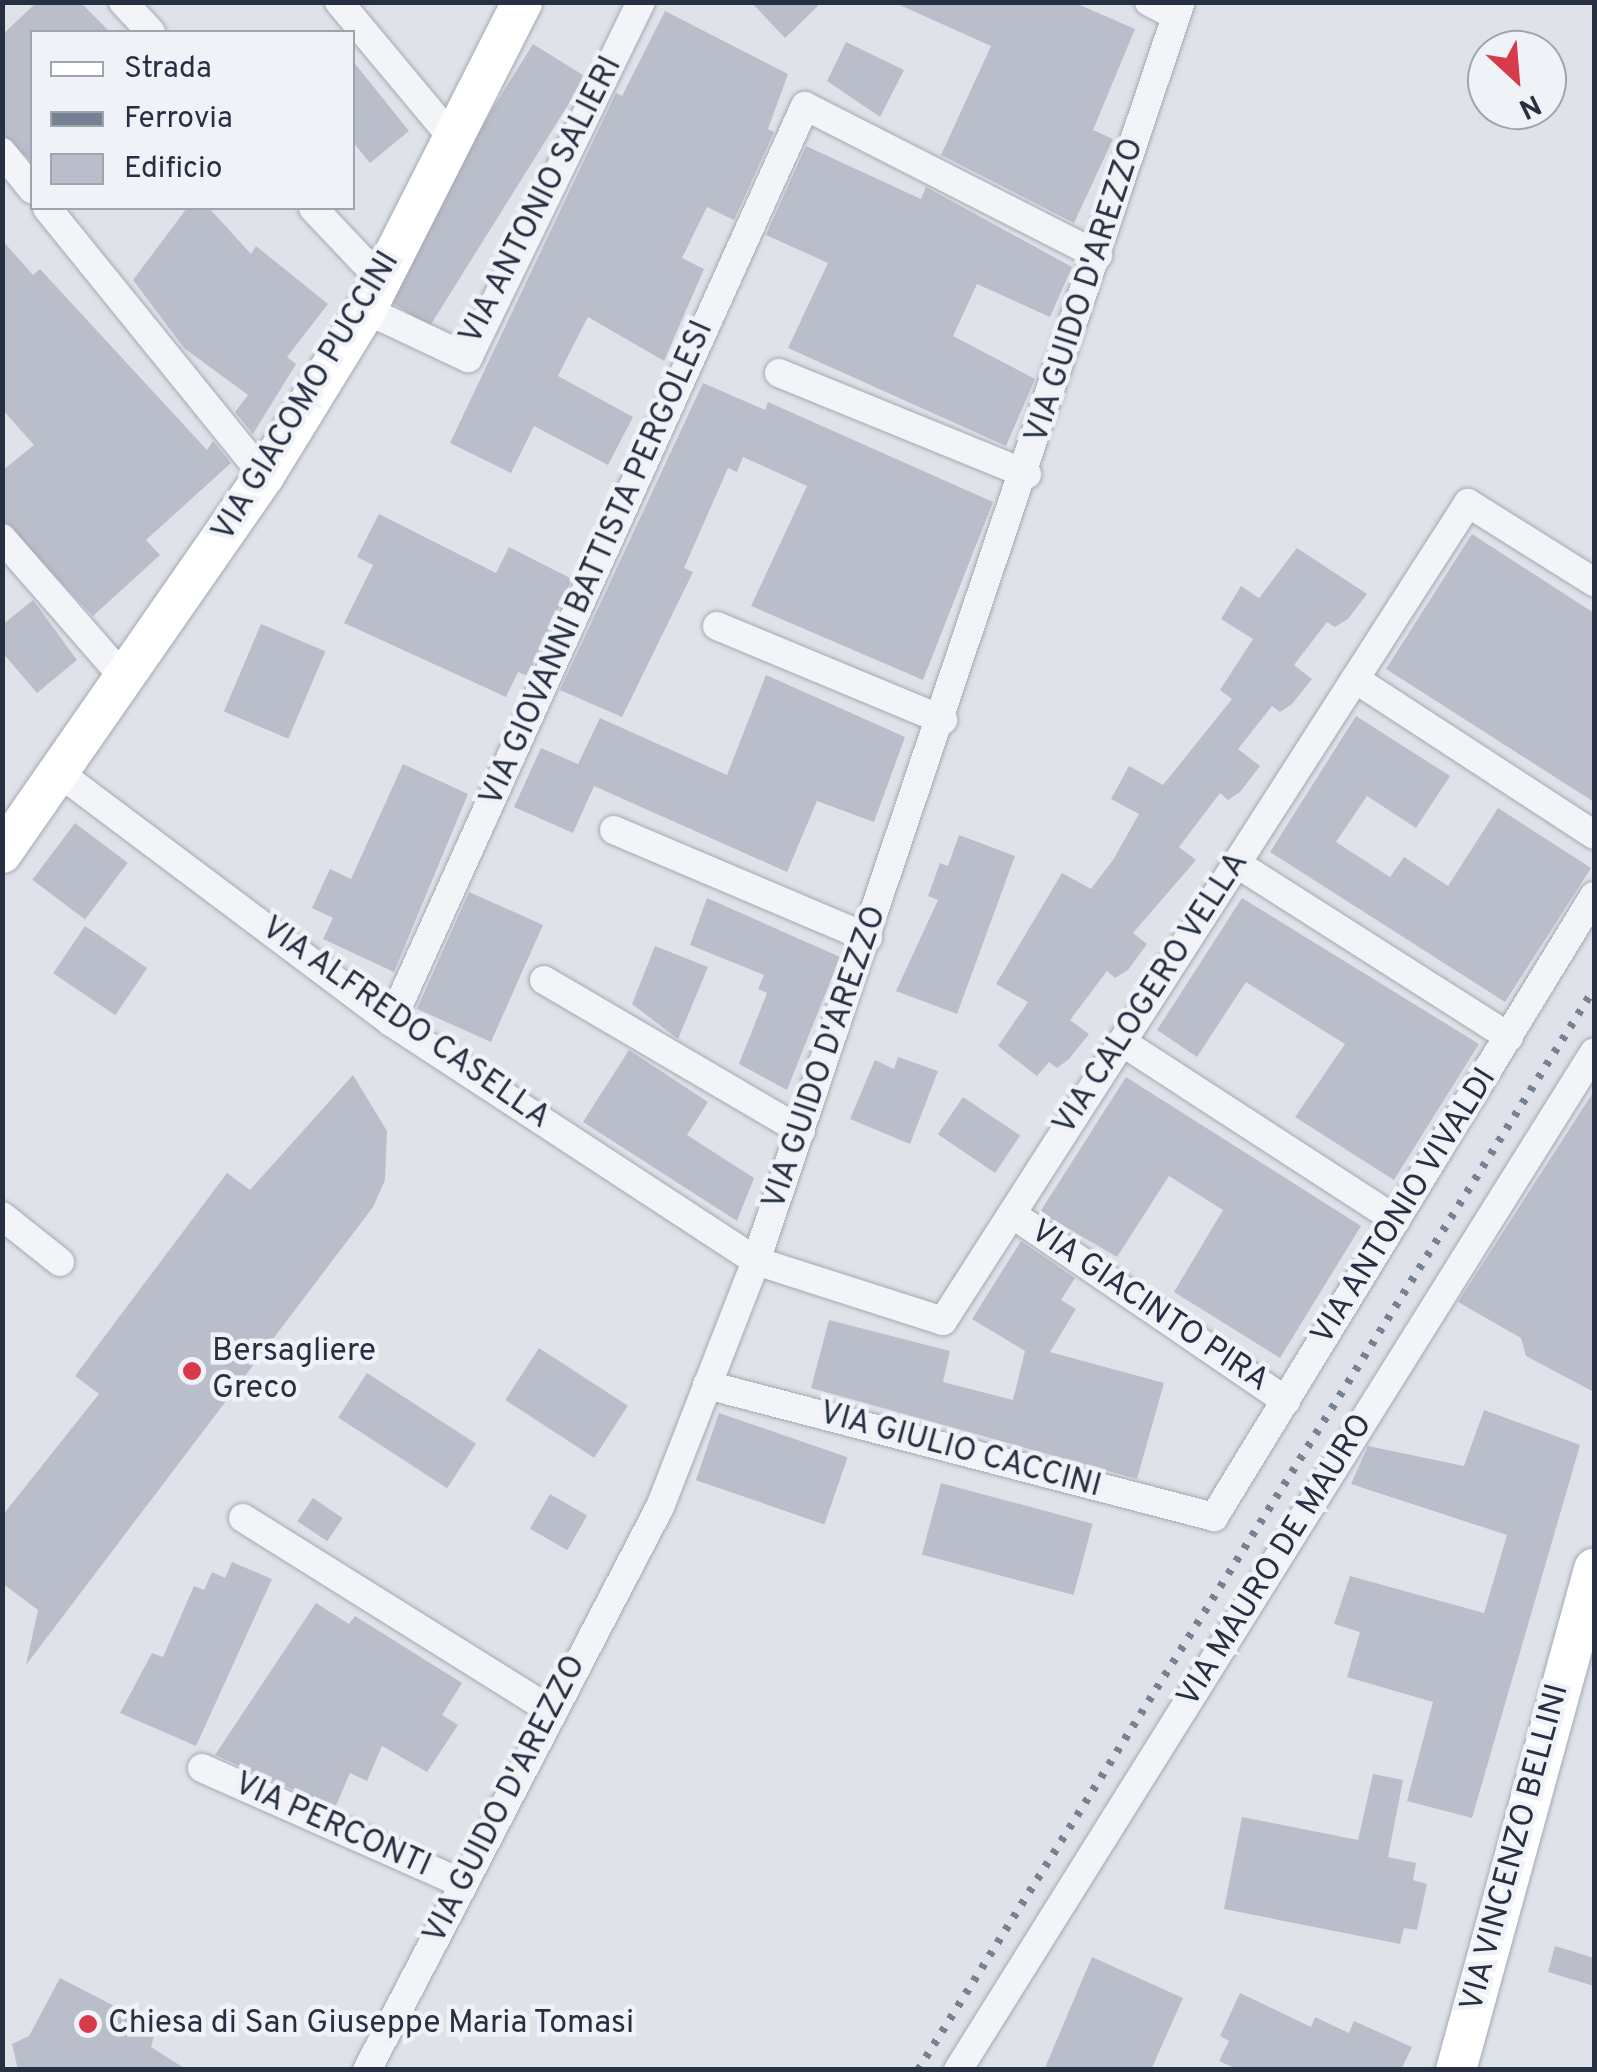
<!DOCTYPE html>
<html>
<head>
<meta charset="utf-8">
<style>
  body { margin:0 }
  #map { position:relative; width:1597px; height:2072px; overflow:hidden; background:#dfe3e9; font-family:Overpass,sans-serif }
  div>[style] { position:absolute }
  .building>* { inset:0; background:#b9beca; transform-origin:0 0 }
  .roads { filter:drop-shadow(0 0 2px #a4a9b4) drop-shadow(0 0 2px #a4a9b4) }
  .street>* { height:28px; margin:-14px; padding:0 14px; transform-origin:14px; border-radius:14px; background:#f2f4f7 }
  .secondary>* { height:40px; margin:-20px; padding:0 20px; transform-origin:20px; border-radius:20px; background:#fff }
  .rail>* { height:8px; margin-top:-4px; transform-origin:0; background:repeating-linear-gradient(90deg,#778194 0 5px,transparent 0 15px) }
  .dots>* { width:28px; height:28px; translate:-50% -50%; box-sizing:border-box; border:5px solid #eff2f7; border-radius:50% }
  span { translate:-50% -50%; white-space:nowrap; text-align:center; line-height:1.15; -webkit-text-stroke:9px #eff2f7; paint-order:stroke }
  .street-label { font-size:32px; color:#272f42 }
  .poi-label { font-size:32px; color:#272f42 }
  .left { translate:0 -50%; text-align:left }
  .frame { position:absolute; inset:0; border:5px solid #272f42; pointer-events:none }
  .legend { position:absolute; left:30px; top:30px; width:325px; height:180px; box-sizing:border-box; background:#eff2f7; border:2px solid #9fa4af; margin:0; padding:12px 18px; list-style:none; font-size:30px; color:#272f42 }
  .legend li { display:flex; align-items:center; gap:20px; height:50px }
  .legend b { width:50px; border:2px solid #9fa4af }
  .north { position:absolute; left:1467px; top:30px; width:100px; height:100px; box-sizing:border-box; background:#eff2f7; border:2px solid #9fa4af; border-radius:50%; rotate:154deg; font-size:28px; font-weight:700; line-height:40px; text-align:center; color:#272f42 }
  .north::after { content:''; display:block; margin:auto; width:35px; height:45px; background:#d73b4b; clip-path:polygon(50% 0,100% 100%,50% 72%,0 100%) }
</style>
</head>
<body>
<div id="map">
  <div class="building">
    <div style="clip-path:polygon(37px 2px,80px 2px,110px 32px,32px 32px,32px 162px,2px 135px,2px 35px)"></div>
    <div style="clip-path:polygon(751px 2px,822px 2px,785px 38px)"></div>
    <div style="clip-path:polygon(893px 2px,1073px 2px,1135px 29px,1093px 130px,1113px 139px,1074px 223px,941px 155px,991px 46px)"></div>
    <div style="clip-path:polygon(665px 11px,788px 74px,768px 129px,774px 132px,734px 220px,707px 207px,682px 258px,704px 269px,664px 361px,588px 317px,574px 344px,558px 376px,633px 417px,608px 465px,534px 426px,511px 473px,450px 443px,616px 93px,622px 96px)"></div>
    <div style="clip-path:polygon(846px 42px,904px 70px,880px 117px,827px 81px)"></div>
    <div style="left:533px;top:44px;width:62px;height:294px;rotate:32deg"></div>
    <div style="clip-path:polygon(352px 60px,409px 131px,370px 163px,352px 141px)"></div>
    <div style="clip-path:polygon(806px 146px,921px 199px,926px 187px,1072px 267px,1050px 317px,977px 284px,953px 336px,1035px 379px,1006px 446px,788px 348px,828px 263px,766px 235px)"></div>
    <div style="clip-path:polygon(187px 208px,209px 208px,251px 254px,256px 246px,328px 304px,287px 357px,296px 364px,253px 434px,235px 412px,248px 395px,184px 348px,133px 280px)"></div>
    <div style="clip-path:polygon(2px 240px,33px 275px,40px 269px,207px 450px,213px 441px,231px 463px,146px 540px,160px 555px,93px 616px,2px 521px,2px 471px,34px 445px,2px 409px)"></div>
    <div style="clip-path:polygon(703px 383px,765px 410px,768px 402px,993px 502px,923px 680px,751px 606px,807px 486px,743px 457px,737px 472px,728px 468px,684px 568px,693px 572px,622px 717px,560px 690px)"></div>
    <div style="clip-path:polygon(379px 514px,496px 573px,509px 547px,572px 579px,528px 676px,518px 672px,506px 697px,344px 623px,373px 565px,357px 557px)"></div>
    <div style="clip-path:polygon(1472px 534px,1594px 613px,1594px 802px,1386px 669px)"></div>
    <div style="clip-path:polygon(1297px 548px,1367px 594px,1348px 619px,1335px 627px,1327px 622px,1294px 665px,1312px 679px,1292px 704px,1280px 712px,1272px 706px,1238px 749px,1260px 766px,1240px 792px,1228px 800px,1220px 793px,1179px 847px,1196px 860px,1133px 933px,1147px 944px,1128px 970px,1115px 978px,1107px 971px,1070px 1020px,1089px 1034px,1069px 1059px,1057px 1068px,1049px 1062px,1037px 1076px,998px 1046px,1028px 1002px,996px 984px,1062px 873px,1091px 889px,1113px 860px,1139px 814px,1111px 799px,1129px 766px,1163px 785px,1232px 699px,1220px 690px,1253px 639px,1221px 619px,1241px 586px,1259px 598px)"></div>
    <div style="clip-path:polygon(33px 600px,77px 660px,37px 693px,2px 652px,2px 625px)"></div>
    <div style="left:261px;top:624px;width:70px;height:95px;rotate:23deg"></div>
    <div style="clip-path:polygon(766px 675px,905px 737px,874px 822px,817px 801px,787px 872px,594px 786px,573px 833px,514px 807px,541px 748px,578px 764px,600px 718px,727px 775px)"></div>
    <div style="clip-path:polygon(1356px 716px,1450px 776px,1416px 828px,1367px 796px,1336px 842px,1390px 877px,1404px 857px,1448px 886px,1498px 808px,1591px 868px,1505px 1002px,1270px 852px)"></div>
    <div style="clip-path:polygon(403px 764px,468px 794px,394px 972px,323px 939px,333px 918px,312px 908px,330px 869px,351px 879px)"></div>
    <div style="left:75px;top:823px;width:66px;height:71px;rotate:37deg"></div>
    <div style="clip-path:polygon(959px 835px,1015px 856px,957px 1014px,896px 991px,938px 900px,928px 896px,940px 863px,948px 866px)"></div>
    <div style="left:469px;top:892px;width:81px;height:128px;rotate:24deg"></div>
    <div style="clip-path:polygon(707px 898px,840px 957px,787px 1090px,739px 1064px,767px 993px,758px 989px,764px 975px,690px 945px)"></div>
    <div style="clip-path:polygon(1242px 898px,1479px 1044px,1394px 1180px,1295px 1117px,1345px 1044px,1246px 982px,1197px 1057px,1157px 1030px)"></div>
    <div style="left:85px;top:926px;width:75px;height:57px;rotate:34deg"></div>
    <div style="clip-path:polygon(655px 946px,708px 967px,678px 1039px,632px 1004px)"></div>
    <div style="clip-path:polygon(629px 1050px,708px 1102px,687px 1135px,754px 1178px,737px 1221px,583px 1122px)"></div>
    <div style="clip-path:polygon(898px 1057px,938px 1071px,910px 1144px,850px 1119px,875px 1060px,894px 1069px)"></div>
    <div style="clip-path:polygon(353px 1075px,387px 1131px,385px 1180px,373px 1207px,26px 1665px,38px 1610px,2px 1583px,2px 1516px,99px 1394px,75px 1376px,227px 1173px,250px 1190px)"></div>
    <div style="clip-path:polygon(1126px 1077px,1361px 1226px,1280px 1358px,1174px 1292px,1223px 1210px,1169px 1176px,1117px 1257px,1040px 1212px)"></div>
    <div style="clip-path:polygon(1594px 1091px,1594px 1392px,1526px 1356px,1521px 1338px,1458px 1302px)"></div>
    <div style="left:963px;top:1097px;width:69px;height:45px;rotate:34deg"></div>
    <div style="clip-path:polygon(1021px 1241px,1075px 1278px,1061px 1300px,1076px 1309px,1050px 1352px,1164px 1383px,1137px 1479px,811px 1388px,829px 1320px,950px 1351px,943px 1382px,1013px 1400px,1025px 1351px,972px 1319px)"></div>
    <div style="left:539px;top:1348px;width:106px;height:62px;rotate:33deg"></div>
    <div style="left:367px;top:1373px;width:130px;height:53px;rotate:33deg"></div>
    <div style="clip-path:polygon(1484px 1410px,1580px 1445px,1472px 1818px,1407px 1801px,1433px 1702px,1347px 1677px,1360px 1632px,1334px 1624px,1350px 1576px,1484px 1613px,1507px 1535px,1351px 1484px,1368px 1446px,1464px 1466px)"></div>
    <div style="left:719px;top:1413px;width:136px;height:71px;rotate:19deg"></div>
    <div style="left:941px;top:1483px;width:157px;height:74px;rotate:15deg"></div>
    <div style="left:550px;top:1494px;width:43px;height:40px;rotate:30deg"></div>
    <div style="left:313px;top:1498px;width:36px;height:28px;rotate:34deg"></div>
    <div style="clip-path:polygon(232px 1562px,272px 1579px,196px 1746px,120px 1713px,152px 1653px,163px 1657px,194px 1586px,204px 1590px,212px 1572px,225px 1578px)"></div>
    <div style="clip-path:polygon(316px 1603px,349px 1624px,355px 1616px,462px 1683px,442px 1715px,458px 1725px,427px 1772px,382px 1746px,367px 1781px,350px 1773px,335px 1808px,215px 1755px)"></div>
    <div style="clip-path:polygon(1373px 1774px,1403px 1780px,1388px 1857px,1416px 1863px,1413px 1880px,1427px 1884px,1417px 1930px,1404px 1928px,1400px 1944px,1224px 1909px,1242px 1817px,1358px 1840px)"></div>
    <div style="clip-path:polygon(1555px 1946px,1594px 1958px,1594px 1986px,1548px 1972px)"></div>
    <div style="clip-path:polygon(1092px 1957px,1183px 1998px,1151px 2070px,1044px 2070px)"></div>
    <div style="clip-path:polygon(60px 1978px,128px 2013px,154px 2036px,151px 2047px,187px 2070px,18px 2070px,12px 2044px,29px 2036px)"></div>
    <div style="clip-path:polygon(1240px 1993px,1311px 2027px,1315px 2017px,1349px 2033px,1354px 2021px,1412px 2047px,1401px 2070px,1239px 2070px,1219px 2061px,1229px 2041px,1220px 2036px)"></div>
  </div>
  <div class="roads">
    <div class="street">
      <div style="left:123px;top:2px;width:41px;rotate:47deg"></div>
      <div style="left:339px;top:2px;width:172px;rotate:50.2deg"></div>
      <div style="left:1149px;top:2px;width:29px;rotate:27deg"></div>
      <div style="left:2px;top:152px;width:48px;rotate:51deg"></div>
      <div style="left:47px;top:208px;width:345px;rotate:51deg"></div>
      <div style="left:313px;top:208px;width:102px;rotate:46.6deg"></div>
      <div style="left:366px;top:310px;width:113px;rotate:25.2deg"></div>
      <div style="left:468px;top:358px;width:396px;rotate:-64.1deg"></div>
      <div style="left:779px;top:373px;width:268px;rotate:22.2deg"></div>
      <div style="left:2px;top:538px;width:189px;rotate:48.9deg"></div>
      <div style="left:717px;top:626px;width:245px;rotate:22.6deg"></div>
      <div style="left:1355px;top:679px;width:285px;rotate:33.1deg"></div>
      <div style="left:62px;top:775px;width:411px;rotate:36.9deg"></div>
      <div style="left:391px;top:1022px;width:436px;rotate:33.2deg"></div>
      <div style="left:756px;top:1261px;width:196px;rotate:17.8deg"></div>
      <div style="left:943px;top:1321px;width:972px;rotate:-57.31deg"></div>
      <div style="left:1468px;top:503px;width:149px;rotate:32.1deg"></div>
      <div style="left:614px;top:830px;width:276px;rotate:23deg"></div>
      <div style="left:1236px;top:863px;width:324px;rotate:32.5deg"></div>
      <div style="left:544px;top:980px;width:298px;rotate:30.4deg"></div>
      <div style="left:391px;top:1022px;width:1005px;rotate:-65.68deg"></div>
      <div style="left:805px;top:106px;width:329px;rotate:27deg"></div>
      <div style="left:1122px;top:1042px;width:327px;rotate:33deg"></div>
      <div style="left:1012px;top:1214px;width:332px;rotate:34.3deg"></div>
      <div style="left:2px;top:1216px;width:74px;rotate:38.4deg"></div>
      <div style="left:707px;top:1385px;width:524px;rotate:14.59deg"></div>
      <div style="left:1214px;top:1517px;width:728px;rotate:-58.54deg"></div>
      <div style="left:243px;top:1518px;width:364px;rotate:32deg"></div>
      <div style="left:202px;top:1768px;width:283px;rotate:23.9deg"></div>
      <div style="left:367px;top:2070px;width:635px;rotate:-62.51deg"></div>
      <div style="left:660px;top:1507px;width:264px;rotate:-68.7deg"></div>
      <div style="left:756px;top:1261px;width:1329px;rotate:-71.35deg"></div>
      <div style="left:958px;top:2070px;width:1200px;rotate:-58deg"></div>
    </div>
    <div class="secondary">
      <div style="left:2px;top:853px;width:459px;rotate:-55.2deg"></div>
      <div style="left:264px;top:476px;width:195px;rotate:-58.4deg"></div>
      <div style="left:366px;top:310px;width:345px;rotate:-63.1deg"></div>
      <div style="left:1456px;top:2070px;width:520px;rotate:-74.6deg"></div>
    </div>
  </div>
  <div class="rail">
    <div style="left:918px;top:2070px;width:1275px;rotate:-57.98deg"></div>
  </div>
  <div class="dots">
    <div style="left:192px;top:1371px;background:#d73b4b"></div>
    <div style="left:88px;top:2024px;background:#d73b4b"></div>
  </div>
  <div class="street-label">
    <span style="left:542px;top:201px;rotate:-63deg">VIA ANTONIO SALIERI</span>
    <span style="left:1086px;top:291px;rotate:-72deg">VIA GUIDO D'AREZZO</span>
    <span style="left:307px;top:397px;rotate:-59deg">VIA GIACOMO PUCCINI</span>
    <span style="left:598px;top:564px;rotate:-66deg">VIA GIOVANNI BATTISTA PERGOLESI</span>
    <span style="left:1152px;top:994px;rotate:-57deg">VIA CALOGERO VELLA</span>
    <span style="left:405px;top:1024px;rotate:35deg">VIA ALFREDO CASELLA</span>
    <span style="left:826px;top:1058px;rotate:-71deg">VIA GUIDO D'AREZZO</span>
    <span style="left:1405px;top:1207px;rotate:-58deg">VIA ANTONIO VIVALDI</span>
    <span style="left:1149px;top:1307px;rotate:34deg">VIA GIACINTO PIRA</span>
    <span style="left:960px;top:1451px;rotate:15deg">VIA GIULIO CACCINI</span>
    <span style="left:1276px;top:1561px;rotate:-58deg">VIA MAURO DE MAURO</span>
    <span style="left:506px;top:1800px;rotate:-63deg">VIA GUIDO D'AREZZO</span>
    <span style="left:332px;top:1826px;rotate:24deg">VIA PERCONTI</span>
    <span style="left:1516px;top:1848px;rotate:-75deg">VIA VINCENZO BELLINI</span>
  </div>
  <div class="poi-label">
    <span class="left" style="left:212px;top:1371px">Bersagliere<br>Greco</span>
    <span class="left" style="left:108px;top:2024px">Chiesa di San Giuseppe Maria Tomasi</span>
  </div>
  <div class="frame"></div>
  <ul class="legend">
  <li><b style="height:12px;background:#fff"></b>Strada</li>
  <li><b style="height:12px;background:#778194"></b>Ferrovia</li>
  <li><b style="height:28px;background:#b9beca"></b>Edificio</li>
  </ul>
  <div class="north">N</div>
</div>
</body>
</html>
